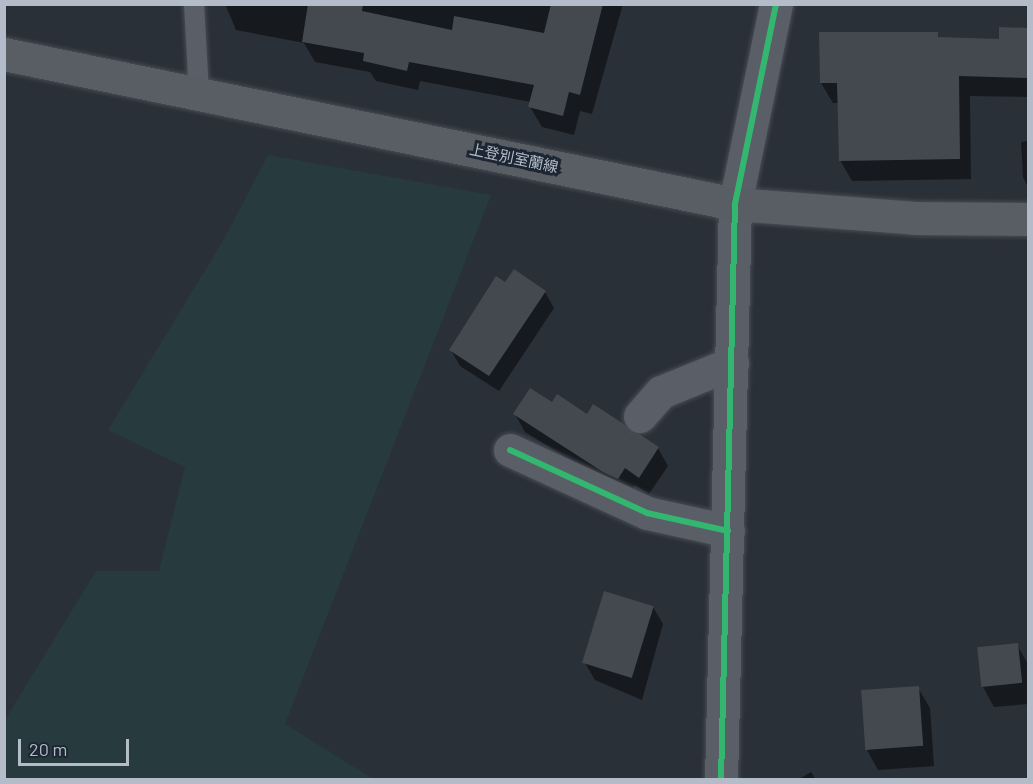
<!DOCTYPE html>
<html>
<head>
<meta charset="utf-8">
<style>
  body { margin:0 }
  #map { position:relative; width:1033px; height:784px; overflow:hidden; background:#2a3038; font-family:Barlow,"Noto Sans JP",sans-serif }
  div>[style] { position:absolute }
  .green>* { inset:0; background:#273a3e }
  .shadow>* { inset:0; background:#0007 }
  .building>* { inset:0; background:#444950; transform-origin:0 0 }
  .roads { filter:drop-shadow(0 0 2px #484c53) drop-shadow(0 0 2px #484c53) }
  .service>* { height:20px; margin:-10px; padding:0 10px; transform-origin:10px; border-radius:10px; background:#5a5e66 }
  .minor>* { height:33px; margin:-16.5px; padding:0 16.5px; transform-origin:16.5px; border-radius:16.5px; background:#5a5e66 }
  .tertiary>* { height:33px; margin:-16.5px; padding:0 16.5px; transform-origin:16.5px; border-radius:16.5px; background:#5a5e66 }
  .secondary>* { height:33px; margin:-16.5px; padding:0 16.5px; transform-origin:16.5px; border-radius:16.5px; background:#595d64 }
  .cycleway>* { height:6px; margin:-3px; padding:0 3px; transform-origin:3px; border-radius:3px; background:#33b770 }
  span { translate:-50% -50%; white-space:nowrap; text-align:center; line-height:1.15; -webkit-text-stroke:6px #1d2633; paint-order:stroke }
  .street-label { font-size:15px; color:#b4bcc9 }
  .frame { position:absolute; inset:0; border:6px solid #b4bcc9; pointer-events:none }
  .scale { position:absolute; left:18px; top:739px; width:111px; height:27px; box-sizing:border-box; border:3px solid #b4bcc9; border-top:0; padding-left:8px; font-size:18px; line-height:21px; white-space:nowrap; color:#b4bcc9; -webkit-text-stroke:4px #1d2633; paint-order:stroke }
</style>
</head>
<body>
<div id="map">
  <div class="green">
    <div style="clip-path:polygon(268px 155px,491px 195px,285px 724px,373px 779px,5px 779px,5px 720px,96px 571px,159px 571px,185px 467px,108px 430px,223px 241px)"></div>
  </div>
  <div class="shadow">
    <div style="clip-path:polygon(225px 4px,623px 4px,592px 114px,580px 111px,574px 135px,542px 127px,530px 107px,531px 102px,420px 81px,418px 90px,376px 81px,370px 72px,315px 62px,304px 43px,236px 30px)"></div>
    <div style="clip-path:polygon(1028px 30px,1028px 97px,970px 96px,971px 179px,852px 181px,840px 160px,839px 103px,833px 103px,821px 83px,937px 34px,940px 39px,1000px 41px)"></div>
    <div style="clip-path:polygon(1028px 141px,1028px 187px,1023px 177px,1021px 142px)"></div>
    <div style="clip-path:polygon(505px 284px,545px 292px,554px 308px,499px 391px,460px 366px,451px 350px)"></div>
    <div style="clip-path:polygon(552px 404px,658px 448px,668px 466px,649px 494px,635px 485px,628px 495px,525px 432px,515px 414px)"></div>
    <div style="clip-path:polygon(653px 607px,663px 624px,642px 700px,595px 680px,585px 663px)"></div>
    <div style="clip-path:polygon(1017px 645px,1028px 664px,1028px 704px,994px 707px,983px 687px)"></div>
    <div style="clip-path:polygon(918px 688px,930px 708px,934px 766px,878px 770px,867px 750px)"></div>
    <div style="clip-path:polygon(811px 772px,816px 780px,798px 780px)"></div>
  </div>
  <div class="building">
    <div style="clip-path:polygon(308px 4px,363px 4px,362px 11px,452px 30px,454px 16px,544px 33px,551px 4px,603px 4px,580px 95px,569px 92px,563px 116px,528px 107px,534px 85px,409px 62px,407px 71px,363px 61px,364px 53px,302px 42px)"></div>
    <div style="clip-path:polygon(999px 27px,1029px 28px,1029px 78px,959px 76px,960px 159px,839px 161px,837px 83px,820px 83px,819px 32px,938px 32px,938px 37px,999px 39px)"></div>
    <div style="clip-path:polygon(514px 269px,546px 291px,489px 376px,449px 350px,496px 276px,505px 282px)"></div>
    <div style="clip-path:polygon(530px 388px,552px 402px,557px 394px,587px 414px,593px 404px,659px 447px,639px 478px,625px 468px,618px 479px,603px 472px,513px 414px)"></div>
    <div style="left:604px;top:591px;width:52px;height:75px;rotate:17deg"></div>
    <div style="left:1018px;top:643px;width:40px;height:41px;rotate:84deg"></div>
    <div style="left:919px;top:686px;width:60px;height:58px;rotate:86deg"></div>
  </div>
  <div class="roads">
    <div class="service">
      <div style="left:194px;top:4px;width:89px;rotate:86.8deg"></div>
    </div>
    <div class="minor">
      <div style="left:640px;top:416px;width:32px;rotate:-49deg"></div>
      <div style="left:661px;top:392px;width:77px;rotate:-22.2deg"></div>
      <div style="left:510px;top:450px;width:151px;rotate:24.7deg"></div>
      <div style="left:647px;top:513px;width:83px;rotate:12.5deg"></div>
      <div style="left:721px;top:780px;width:576px;rotate:-88.61deg"></div>
    </div>
    <div class="tertiary">
      <div style="left:735px;top:204px;width:204px;rotate:-78.4deg"></div>
    </div>
    <div class="secondary">
      <div style="left:4px;top:54px;width:746px;rotate:11.6deg"></div>
      <div style="left:735px;top:204px;width:181px;rotate:4.4deg"></div>
      <div style="left:915px;top:218px;width:113px;rotate:0.5deg"></div>
    </div>
  </div>
  <div class="cycleway">
    <div style="left:510px;top:450px;width:151px;rotate:24.7deg"></div>
    <div style="left:647px;top:513px;width:83px;rotate:12.5deg"></div>
    <div style="left:721px;top:780px;width:576px;rotate:-88.61deg"></div>
    <div style="left:735px;top:204px;width:204px;rotate:-78.4deg"></div>
  </div>
  <div class="street-label">
    <span style="left:514px;top:158px;rotate:12deg">上登別室蘭線</span>
  </div>
  <div class="frame"></div>
  <div class="scale">20 m</div>
</div>
</body>
</html>
